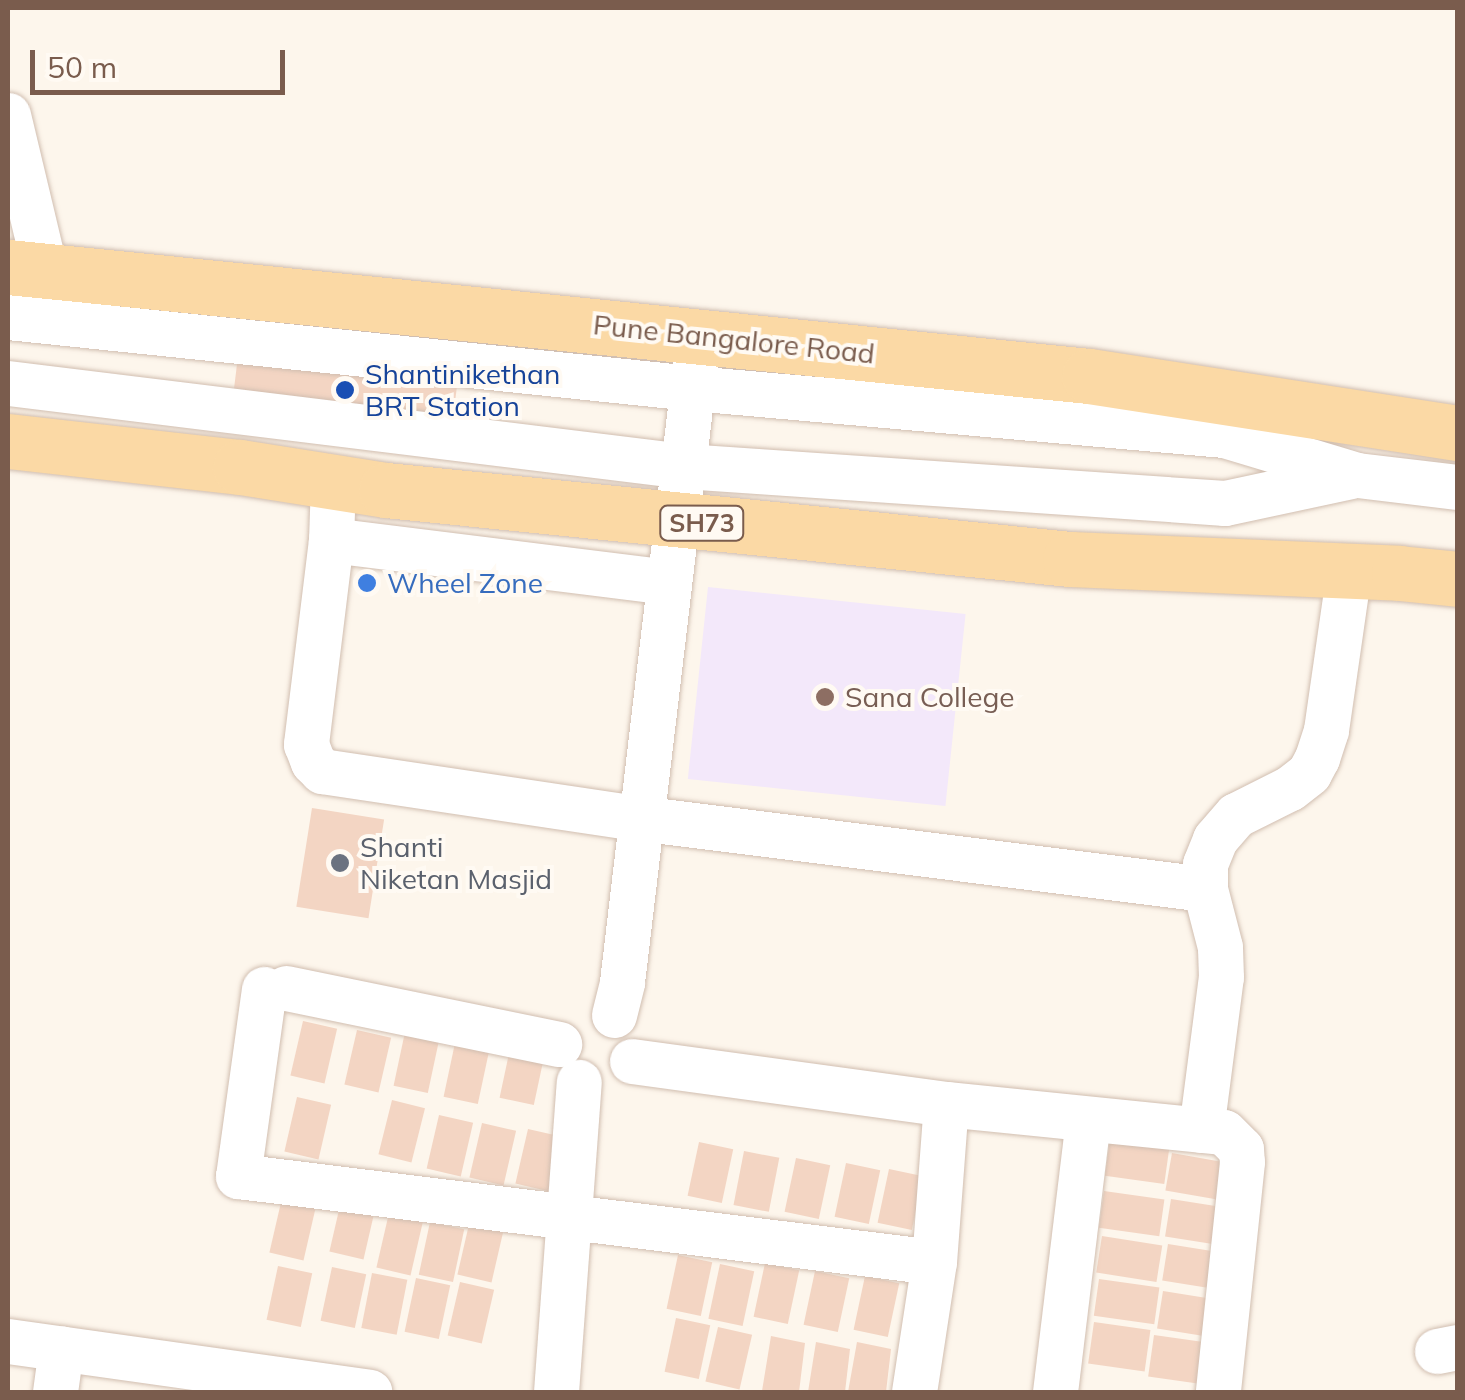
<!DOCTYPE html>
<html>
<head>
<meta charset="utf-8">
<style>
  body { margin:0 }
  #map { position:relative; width:1465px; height:1400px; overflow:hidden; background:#fdf6ec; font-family:Mulish,sans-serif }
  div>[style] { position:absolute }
  .education>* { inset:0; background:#f3e8fa; transform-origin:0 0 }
  .building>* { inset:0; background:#f3d5c3; transform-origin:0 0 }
  .roads { filter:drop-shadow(0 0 2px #d1beb0) drop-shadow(0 0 2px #d1beb0) }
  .minor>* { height:45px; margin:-22.5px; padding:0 22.5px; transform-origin:22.5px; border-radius:22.5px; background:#fff }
  .major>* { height:55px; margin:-27.5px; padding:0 27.5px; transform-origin:27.5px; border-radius:27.5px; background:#fbd9a5 }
  .dots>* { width:28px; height:28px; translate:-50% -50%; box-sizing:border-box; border:5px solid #fffaf3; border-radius:50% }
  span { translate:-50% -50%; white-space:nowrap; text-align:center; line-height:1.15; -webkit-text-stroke:8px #fffaf3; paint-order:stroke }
  .shield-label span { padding:2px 8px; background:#fffaf3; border:2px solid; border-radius:8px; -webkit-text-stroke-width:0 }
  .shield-label { font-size:25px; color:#7a5c4d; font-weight:700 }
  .street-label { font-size:28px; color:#7a5c4d }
  .transit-label { font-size:28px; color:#164399 }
  .left { translate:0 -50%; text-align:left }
  .shop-label { font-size:28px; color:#366cbe }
  .education-label { font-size:28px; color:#785e54 }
  .worship-label { font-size:28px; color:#5b616d }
  .frame { position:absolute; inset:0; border:10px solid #7a5c4d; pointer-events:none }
  .scale { position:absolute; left:30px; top:50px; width:255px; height:45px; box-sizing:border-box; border:5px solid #7a5c4d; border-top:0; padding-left:12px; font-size:30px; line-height:35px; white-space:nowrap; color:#7a5c4d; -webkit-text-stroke:8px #fffaf3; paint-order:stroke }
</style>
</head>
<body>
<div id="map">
  <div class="education">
    <div style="left:708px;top:587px;width:259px;height:193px;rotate:6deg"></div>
  </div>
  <div class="building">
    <div style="left:238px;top:356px;width:221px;height:40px;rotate:7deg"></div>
    <div style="left:312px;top:808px;width:73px;height:100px;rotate:9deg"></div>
    <div style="left:303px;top:1021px;width:35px;height:56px;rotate:13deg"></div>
    <div style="left:357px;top:1030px;width:35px;height:56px;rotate:13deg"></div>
    <div style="left:405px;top:1032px;width:35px;height:55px;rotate:12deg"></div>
    <div style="left:455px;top:1043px;width:35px;height:55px;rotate:12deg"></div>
    <div style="left:511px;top:1044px;width:35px;height:55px;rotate:12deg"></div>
    <div style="left:297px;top:1097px;width:35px;height:56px;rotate:13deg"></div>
    <div style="left:392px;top:1100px;width:34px;height:56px;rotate:14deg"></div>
    <div style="left:439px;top:1115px;width:35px;height:55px;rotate:13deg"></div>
    <div style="left:482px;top:1123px;width:35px;height:56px;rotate:13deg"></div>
    <div style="left:528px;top:1129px;width:35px;height:56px;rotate:13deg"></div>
    <div style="left:1110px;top:1139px;width:60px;height:37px;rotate:8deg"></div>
    <div style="left:699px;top:1142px;width:35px;height:55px;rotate:12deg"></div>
    <div style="left:744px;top:1151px;width:36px;height:55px;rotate:11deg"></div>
    <div style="left:1172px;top:1153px;width:60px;height:38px;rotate:10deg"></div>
    <div style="left:796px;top:1158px;width:35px;height:55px;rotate:12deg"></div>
    <div style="left:846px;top:1163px;width:35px;height:55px;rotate:12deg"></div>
    <div style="left:889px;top:1169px;width:35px;height:55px;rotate:12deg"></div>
    <div style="left:1104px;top:1191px;width:61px;height:37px;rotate:8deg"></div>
    <div style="left:342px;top:1197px;width:35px;height:56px;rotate:13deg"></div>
    <div style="left:282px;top:1198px;width:35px;height:56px;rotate:13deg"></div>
    <div style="left:1171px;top:1199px;width:61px;height:38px;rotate:9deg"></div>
    <div style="left:389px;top:1213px;width:35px;height:56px;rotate:13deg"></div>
    <div style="left:470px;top:1220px;width:35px;height:56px;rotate:13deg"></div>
    <div style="left:430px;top:1222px;width:35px;height:54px;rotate:12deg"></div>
    <div style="left:1102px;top:1236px;width:61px;height:37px;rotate:9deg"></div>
    <div style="left:1168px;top:1244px;width:60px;height:37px;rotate:9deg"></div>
    <div style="left:678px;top:1255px;width:35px;height:55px;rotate:12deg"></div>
    <div style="left:765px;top:1263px;width:35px;height:55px;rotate:12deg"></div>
    <div style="left:720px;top:1264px;width:35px;height:56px;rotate:12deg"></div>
    <div style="left:278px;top:1266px;width:35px;height:55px;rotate:12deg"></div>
    <div style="left:332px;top:1267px;width:35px;height:55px;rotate:12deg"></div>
    <div style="left:815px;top:1271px;width:35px;height:55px;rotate:12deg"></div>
    <div style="left:372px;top:1273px;width:36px;height:56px;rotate:11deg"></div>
    <div style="left:865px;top:1276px;width:35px;height:55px;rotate:12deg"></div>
    <div style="left:416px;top:1278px;width:35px;height:55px;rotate:12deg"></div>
    <div style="left:1099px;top:1279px;width:61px;height:37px;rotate:8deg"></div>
    <div style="left:460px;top:1282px;width:35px;height:55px;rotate:13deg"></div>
    <div style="left:1163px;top:1291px;width:60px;height:38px;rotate:9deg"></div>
    <div style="left:676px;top:1318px;width:35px;height:55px;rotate:12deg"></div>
    <div style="left:1094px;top:1322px;width:57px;height:42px;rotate:8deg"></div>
    <div style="left:718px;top:1327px;width:35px;height:56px;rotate:13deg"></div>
    <div style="left:1154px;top:1335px;width:57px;height:42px;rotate:8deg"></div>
    <div style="clip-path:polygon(771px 1336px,805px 1343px,799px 1392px,762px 1391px)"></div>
    <div style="clip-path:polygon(816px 1342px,850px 1349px,845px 1392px,808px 1392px)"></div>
    <div style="clip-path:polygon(857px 1342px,891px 1349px,886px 1392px,848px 1392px)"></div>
  </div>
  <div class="roads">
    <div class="minor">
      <div style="left:8px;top:115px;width:159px;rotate:76.6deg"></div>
      <div style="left:8px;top:317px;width:688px;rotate:5.93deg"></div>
      <div style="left:692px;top:388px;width:534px;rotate:5.05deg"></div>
      <div style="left:1224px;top:435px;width:139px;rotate:16.7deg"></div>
      <div style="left:1357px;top:475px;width:102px;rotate:6.8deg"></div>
      <div style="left:8px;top:383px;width:681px;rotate:7deg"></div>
      <div style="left:684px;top:466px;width:542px;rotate:3.91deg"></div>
      <div style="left:1225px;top:503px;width:129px;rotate:-12.1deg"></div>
      <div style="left:333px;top:481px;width:59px;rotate:91.9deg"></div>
      <div style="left:331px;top:540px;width:206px;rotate:97deg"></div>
      <div style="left:306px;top:744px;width:19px;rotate:69deg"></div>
      <div style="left:313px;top:762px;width:13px;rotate:45deg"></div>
      <div style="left:322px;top:771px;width:319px;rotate:8.5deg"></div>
      <div style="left:638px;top:818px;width:571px;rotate:7.14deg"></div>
      <div style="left:331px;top:540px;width:339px;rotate:7.1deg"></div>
      <div style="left:286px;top:988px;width:279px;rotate:11.6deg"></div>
      <div style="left:264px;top:989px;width:189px;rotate:97.9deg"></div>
      <div style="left:238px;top:1176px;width:701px;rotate:7.04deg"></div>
      <div style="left:614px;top:1015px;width:34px;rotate:-76deg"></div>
      <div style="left:622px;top:982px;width:629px;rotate:-83.25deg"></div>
      <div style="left:632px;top:1061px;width:317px;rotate:7.8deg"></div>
      <div style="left:946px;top:1104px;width:279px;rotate:5.8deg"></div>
      <div style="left:1224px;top:1132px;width:24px;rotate:45deg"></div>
      <div style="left:1241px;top:1149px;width:13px;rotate:86deg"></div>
      <div style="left:1242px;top:1162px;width:231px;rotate:96deg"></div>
      <div style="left:1201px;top:1130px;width:154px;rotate:-82.6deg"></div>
      <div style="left:1221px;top:977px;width:30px;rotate:-92deg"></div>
      <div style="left:1220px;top:947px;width:60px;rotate:-104.5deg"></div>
      <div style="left:1205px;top:889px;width:25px;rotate:-90deg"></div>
      <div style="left:1205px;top:864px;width:27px;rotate:-68deg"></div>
      <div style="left:1215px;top:839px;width:32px;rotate:-49deg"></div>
      <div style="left:1236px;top:815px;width:60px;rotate:-26.6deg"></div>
      <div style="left:1290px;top:788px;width:24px;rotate:-38deg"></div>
      <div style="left:1309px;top:773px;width:17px;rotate:-62deg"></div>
      <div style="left:1317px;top:758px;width:29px;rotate:-72deg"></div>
      <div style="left:1326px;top:730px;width:161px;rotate:-81.8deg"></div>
      <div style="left:8px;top:1341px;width:365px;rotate:8deg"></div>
      <div style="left:1437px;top:1351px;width:21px;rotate:-11deg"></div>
      <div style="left:55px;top:1392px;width:44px;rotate:-82.2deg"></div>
      <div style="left:556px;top:1392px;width:311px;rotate:-85.8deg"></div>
      <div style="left:914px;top:1392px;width:132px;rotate:-81.3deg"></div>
      <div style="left:934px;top:1262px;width:158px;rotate:-85.7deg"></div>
      <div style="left:1055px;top:1392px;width:273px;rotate:-83.1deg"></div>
    </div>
    <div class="major">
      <div style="left:8px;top:267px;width:1086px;rotate:5.76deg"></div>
      <div style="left:1089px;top:376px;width:373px;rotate:8.8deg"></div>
      <div style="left:8px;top:441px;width:233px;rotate:6.4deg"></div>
      <div style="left:240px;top:467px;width:148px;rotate:9deg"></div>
      <div style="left:386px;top:490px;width:687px;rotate:5.76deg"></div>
      <div style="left:1070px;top:559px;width:329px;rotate:2.4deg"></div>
      <div style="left:1399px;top:573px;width:59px;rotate:5.8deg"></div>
    </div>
  </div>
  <div class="dots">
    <div style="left:345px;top:390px;background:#1a4fb4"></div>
    <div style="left:367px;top:583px;background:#3f7fe0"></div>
    <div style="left:825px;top:697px;background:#8d6e63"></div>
    <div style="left:340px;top:863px;background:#6b7280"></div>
  </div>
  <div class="shield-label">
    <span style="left:702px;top:523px">SH73</span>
  </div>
  <div class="street-label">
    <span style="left:734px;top:339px;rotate:6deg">Pune Bangalore Road</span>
  </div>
  <div class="transit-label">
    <span class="left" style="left:365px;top:390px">Shantinikethan<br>BRT Station</span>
  </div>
  <div class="shop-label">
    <span class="left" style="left:387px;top:583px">Wheel Zone</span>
  </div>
  <div class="education-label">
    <span class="left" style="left:845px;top:697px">Sana College</span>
  </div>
  <div class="worship-label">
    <span class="left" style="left:360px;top:863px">Shanti<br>Niketan Masjid</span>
  </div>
  <div class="frame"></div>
  <div class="scale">50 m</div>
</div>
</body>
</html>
